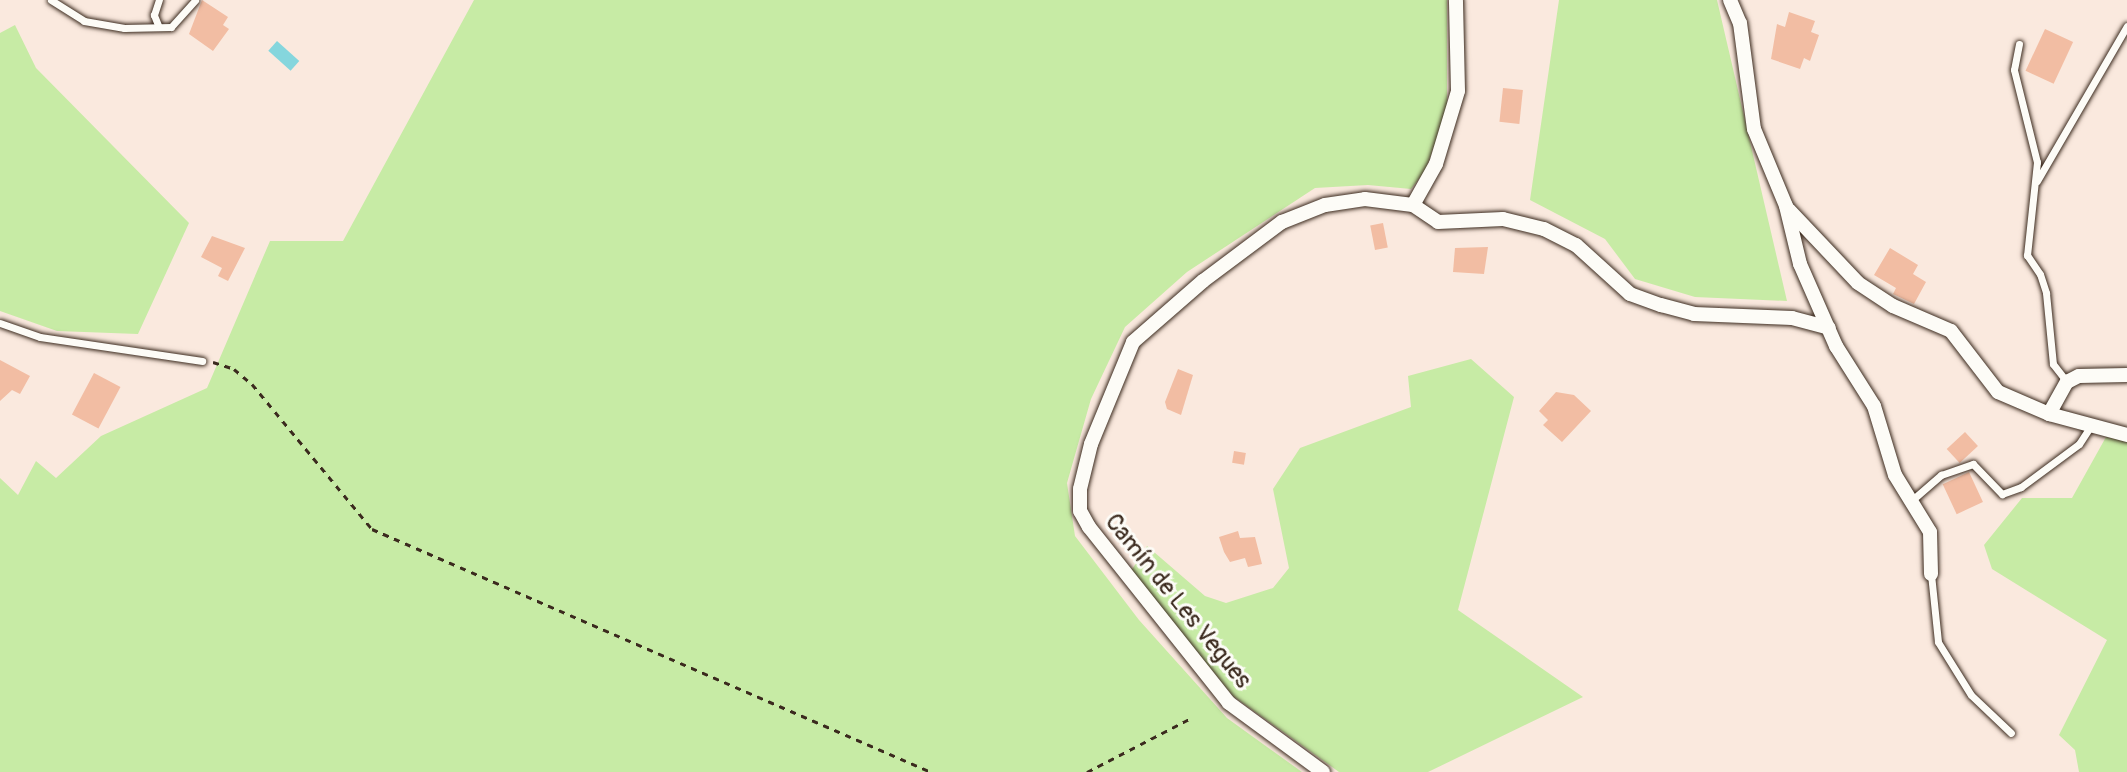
<!DOCTYPE html>
<html>
<head>
<meta charset="utf-8">
<style>
  body { margin:0 }
  #map { position:relative; width:2127px; height:772px; overflow:hidden; background:#fae9de; font-family:Pangolin,sans-serif }
  div>[style] { position:absolute }
  .green>* { inset:0; background:#c7eba5 }
  .water>* { inset:0; background:#85d6dd; transform-origin:0 0 }
  .building>* { inset:0; background:#f2bda3; transform-origin:0 0 }
  .path>* { height:3px; margin-top:-1.5px; transform-origin:0; background:repeating-linear-gradient(90deg,#3b2a1e 0 6px,transparent 0 12px) }
  .roads { filter:drop-shadow(0 0 2px #3b2a1e) drop-shadow(0 0 2px #3b2a1e) }
  .lane>* { height:7px; margin:-3.5px; padding:0 3.5px; transform-origin:3.5px; border-radius:3.5px; background:#fdfcf7 }
  .street>* { height:14px; margin:-7px; padding:0 7px; transform-origin:7px; border-radius:7px; background:#fdfcf7 }
  span { translate:-50% -50%; white-space:nowrap; text-align:center; line-height:1.15; -webkit-text-stroke:6px #fdfcf7; paint-order:stroke }
  .street-label { font-size:24px; color:#3b2a1e }
</style>
</head>
<body>
<div id="map">
  <div class="green">
    <div style="clip-path:polygon(474px 0,1447px 0,1447px 111px,1425px 171px,1411px 189px,1368px 185px,1315px 188px,1187px 272px,1125px 327px,1091px 399px,1067px 483px,1075px 536px,1139px 620px,1227px 718px,1302px 772px,0 772px,0 478px,18px 495px,36px 461px,56px 478px,101px 436px,207px 388px,270px 241px,343px 241px)"></div>
    <div style="clip-path:polygon(1559px 0,1717px 0,1787px 301px,1695px 297px,1635px 279px,1605px 239px,1530px 200px)"></div>
    <div style="clip-path:polygon(15px 25px,36px 68px,189px 223px,138px 334px,57px 331px,0 311px,0 33px)"></div>
    <div style="clip-path:polygon(1471px 359px,1514px 397px,1458px 610px,1583px 697px,1428px 772px,1339px 772px,1233px 696px,1131px 571px,1147px 546px,1205px 596px,1226px 603px,1273px 588px,1289px 568px,1273px 489px,1300px 448px,1411px 407px,1408px 376px)"></div>
    <div style="clip-path:polygon(2106px 437px,2127px 441px,2127px 772px,2079px 772px,2075px 750px,2059px 735px,2107px 640px,1992px 569px,1984px 545px,2022px 498px,2072px 498px)"></div>
  </div>
  <div class="water">
    <div style="left:277px;top:41px;width:30px;height:13px;rotate:42deg"></div>
  </div>
  <div class="building">
    <div style="clip-path:polygon(202px 0,228px 17px,223px 25px,229px 29px,213px 51px,189px 34px)"></div>
    <div style="clip-path:polygon(1789px 12px,1815px 21px,1811px 32px,1819px 35px,1810px 61px,1804px 58px,1800px 69px,1771px 59px,1777px 24px,1785px 27px)"></div>
    <div style="left:2045px;top:29px;width:31px;height:46px;rotate:25deg"></div>
    <div style="left:1503px;top:88px;width:20px;height:34px;rotate:6deg"></div>
    <div style="left:1383px;top:223px;width:25px;height:13px;rotate:79deg"></div>
    <div style="clip-path:polygon(212px 236px,245px 248px,228px 281px,218px 276px,222px 268px,201px 257px)"></div>
    <div style="clip-path:polygon(1488px 247px,1484px 274px,1453px 272px,1455px 248px)"></div>
    <div style="clip-path:polygon(1890px 248px,1918px 265px,1913px 274px,1926px 282px,1914px 304px,1893px 294px,1896px 288px,1874px 275px)"></div>
    <div style="clip-path:polygon(0 360px,30px 376px,20px 394px,12px 390px,0 401px)"></div>
    <div style="clip-path:polygon(1178px 369px,1193px 375px,1181px 415px,1167px 409px,1165px 402px)"></div>
    <div style="left:94px;top:373px;width:30px;height:47px;rotate:28deg"></div>
    <div style="clip-path:polygon(1556px 392px,1574px 395px,1591px 411px,1562px 442px,1543px 425px,1548px 420px,1539px 411px)"></div>
    <div style="left:1965px;top:432px;width:19px;height:25px;rotate:47deg"></div>
    <div style="left:1234px;top:451px;width:12px;height:12px;rotate:9deg"></div>
    <div style="left:1969px;top:472px;width:33px;height:29px;rotate:65deg"></div>
    <div style="clip-path:polygon(1238px 531px,1240px 538px,1255px 537px,1262px 564px,1248px 567px,1245px 558px,1230px 562px,1224px 552px,1219px 537px)"></div>
  </div>
  <div class="path">
    <div style="left:213px;top:362px;width:22px;rotate:18deg"></div>
    <div style="left:234px;top:369px;width:23px;rotate:40deg"></div>
    <div style="left:252px;top:384px;width:188px;rotate:50.4deg"></div>
    <div style="left:372px;top:529px;width:610px;rotate:23.49deg"></div>
    <div style="left:1087px;top:772px;width:119px;rotate:-27.4deg"></div>
  </div>
  <div class="roads">
    <div class="lane">
      <div style="left:51px;top:0;width:39px;rotate:32deg"></div>
      <div style="left:84px;top:21px;width:41px;rotate:9.9deg"></div>
      <div style="left:124px;top:28px;width:47px;rotate:-1.2deg"></div>
      <div style="left:171px;top:27px;width:36px;rotate:-48deg"></div>
      <div style="left:158px;top:25px;width:11px;rotate:-112deg"></div>
      <div style="left:154px;top:15px;width:16px;rotate:-72deg"></div>
      <div style="left:2019px;top:44px;width:26px;rotate:101deg"></div>
      <div style="left:2014px;top:70px;width:95px;rotate:76deg"></div>
      <div style="left:2037px;top:162px;width:94px;rotate:96.1deg"></div>
      <div style="left:2027px;top:255px;width:23px;rotate:56deg"></div>
      <div style="left:2040px;top:274px;width:20px;rotate:72deg"></div>
      <div style="left:2046px;top:293px;width:71px;rotate:84.4deg"></div>
      <div style="left:2053px;top:364px;width:23px;rotate:52deg"></div>
      <div style="left:2037px;top:181px;width:179px;rotate:-59.9deg"></div>
      <div style="left:0;top:323px;width:42px;rotate:19.3deg"></div>
      <div style="left:40px;top:337px;width:164px;rotate:8.4deg"></div>
      <div style="left:1911px;top:501px;width:40px;rotate:-41deg"></div>
      <div style="left:1941px;top:475px;width:34px;rotate:-19deg"></div>
      <div style="left:1973px;top:464px;width:42px;rotate:46deg"></div>
      <div style="left:2002px;top:494px;width:20px;rotate:-20deg"></div>
      <div style="left:2021px;top:487px;width:72px;rotate:-36.6deg"></div>
      <div style="left:2079px;top:444px;width:20px;rotate:-57deg"></div>
      <div style="left:1931px;top:574px;width:68px;rotate:84.1deg"></div>
      <div style="left:1938px;top:642px;width:62px;rotate:58.1deg"></div>
      <div style="left:1971px;top:695px;width:55px;rotate:43.5deg"></div>
    </div>
    <div class="street">
      <div style="left:1730px;top:0;width:25px;rotate:67deg"></div>
      <div style="left:1740px;top:23px;width:107px;rotate:82.5deg"></div>
      <div style="left:1754px;top:129px;width:83px;rotate:67.4deg"></div>
      <div style="left:1786px;top:206px;width:60px;rotate:76.4deg"></div>
      <div style="left:1800px;top:264px;width:90px;rotate:66.3deg"></div>
      <div style="left:1836px;top:346px;width:71px;rotate:57.7deg"></div>
      <div style="left:1874px;top:406px;width:72px;rotate:73.1deg"></div>
      <div style="left:1895px;top:475px;width:67px;rotate:58.4deg"></div>
      <div style="left:1930px;top:532px;width:42px;rotate:88.6deg"></div>
      <div style="left:1413px;top:205px;width:30px;rotate:34deg"></div>
      <div style="left:1438px;top:222px;width:65px;rotate:-2.6deg"></div>
      <div style="left:1503px;top:219px;width:42px;rotate:13.7deg"></div>
      <div style="left:1544px;top:229px;width:36px;rotate:27deg"></div>
      <div style="left:1576px;top:245px;width:73px;rotate:42.2deg"></div>
      <div style="left:1630px;top:294px;width:33px;rotate:20deg"></div>
      <div style="left:1661px;top:305px;width:34px;rotate:15deg"></div>
      <div style="left:1694px;top:314px;width:98px;rotate:2.3deg"></div>
      <div style="left:1792px;top:318px;width:38px;rotate:15deg"></div>
      <div style="left:1789px;top:210px;width:100px;rotate:46.6deg"></div>
      <div style="left:1858px;top:283px;width:42px;rotate:33.3deg"></div>
      <div style="left:1893px;top:306px;width:63px;rotate:23.3deg"></div>
      <div style="left:1951px;top:331px;width:77px;rotate:52.4deg"></div>
      <div style="left:1998px;top:392px;width:56px;rotate:23.3deg"></div>
      <div style="left:2049px;top:414px;width:81px;rotate:15.1deg"></div>
      <div style="left:2049px;top:414px;width:37px;rotate:-61deg"></div>
      <div style="left:2067px;top:382px;width:13px;rotate:-27deg"></div>
      <div style="left:2079px;top:376px;width:48px;rotate:-1.2deg"></div>
      <div style="left:1323px;top:772px;width:117px;rotate:-143.7deg"></div>
      <div style="left:1229px;top:703px;width:225px;rotate:-128.5deg"></div>
      <div style="left:1089px;top:527px;width:18px;rotate:-119deg"></div>
      <div style="left:1080px;top:511px;width:22px;rotate:-90deg"></div>
      <div style="left:1080px;top:489px;width:46px;rotate:-76.3deg"></div>
      <div style="left:1091px;top:444px;width:110px;rotate:-67.6deg"></div>
      <div style="left:1133px;top:342px;width:93px;rotate:-41.1deg"></div>
      <div style="left:1203px;top:281px;width:99px;rotate:-36.8deg"></div>
      <div style="left:1282px;top:222px;width:46px;rotate:-21.6deg"></div>
      <div style="left:1325px;top:205px;width:40px;rotate:-8.5deg"></div>
      <div style="left:1365px;top:199px;width:48px;rotate:7.1deg"></div>
      <div style="left:1413px;top:205px;width:47px;rotate:-60.7deg"></div>
      <div style="left:1436px;top:164px;width:76px;rotate:-73.2deg"></div>
      <div style="left:1458px;top:91px;width:91px;rotate:-91.3deg"></div>
    </div>
  </div>
  <div class="street-label">
    <span style="left:1178px;top:601px;rotate:51deg">Camín de Les Vegues</span>
  </div>
</div>
</body>
</html>
